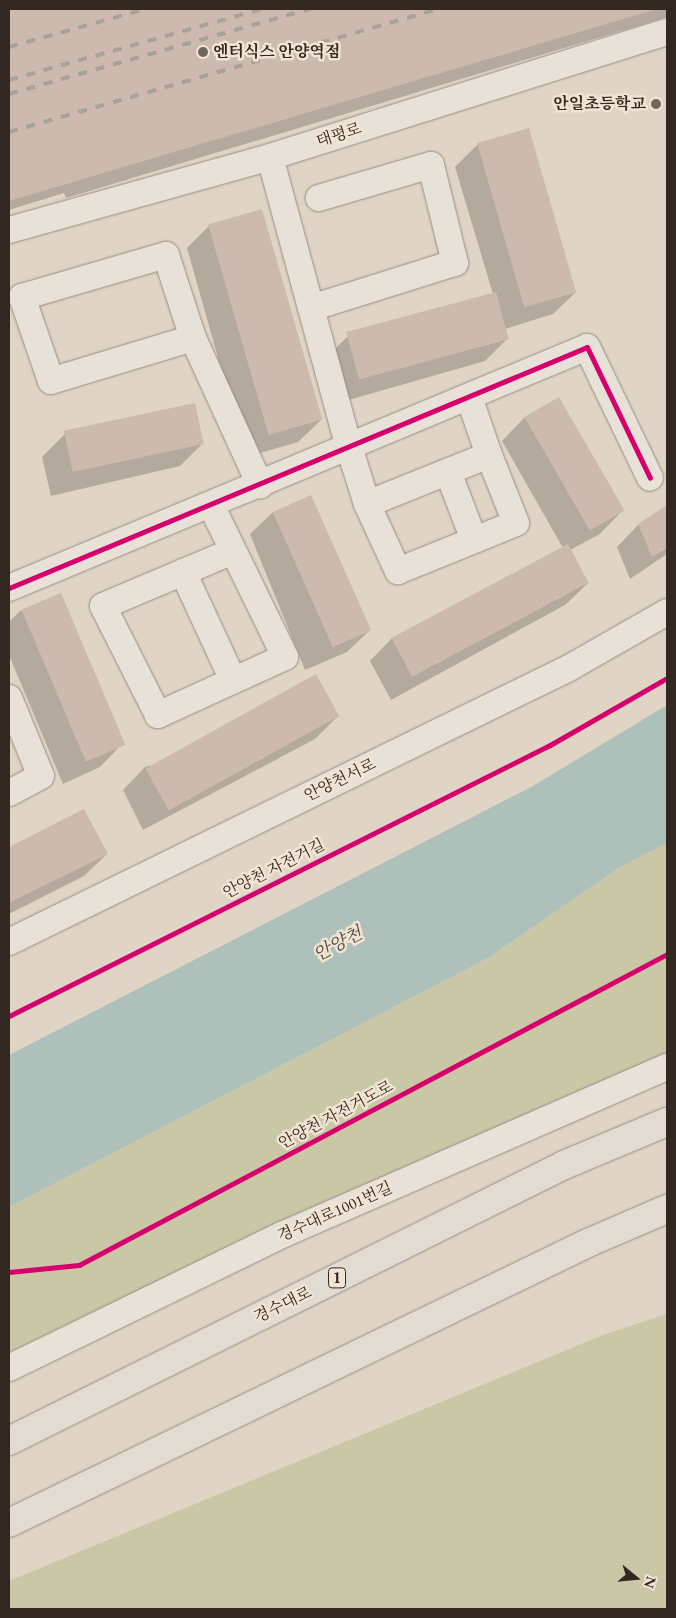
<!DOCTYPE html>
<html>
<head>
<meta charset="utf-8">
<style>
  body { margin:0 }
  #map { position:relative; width:676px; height:1618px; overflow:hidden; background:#e0d4c4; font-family:"EB Garamond","Noto Serif KR",serif }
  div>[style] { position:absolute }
  .green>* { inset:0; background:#cac7a6 }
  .water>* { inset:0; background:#aec0ba }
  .shadow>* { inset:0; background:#0003 }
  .building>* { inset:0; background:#cdb9ae; transform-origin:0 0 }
  .roads { filter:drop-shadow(0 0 1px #968e84) drop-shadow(0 0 1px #968e84) }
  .minor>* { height:26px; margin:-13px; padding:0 13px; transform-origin:13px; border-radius:13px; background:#e7e1d8 }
  .major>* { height:28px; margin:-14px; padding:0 14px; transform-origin:14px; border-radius:14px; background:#e2dbd2 }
  .rail>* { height:4px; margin-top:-2px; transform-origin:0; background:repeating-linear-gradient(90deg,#a8a29b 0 9px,transparent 0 18px) }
  .cycleway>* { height:5px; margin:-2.5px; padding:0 2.5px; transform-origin:2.5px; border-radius:2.5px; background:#d6006c }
  .dots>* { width:14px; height:14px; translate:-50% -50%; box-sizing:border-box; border:2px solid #f2e4d2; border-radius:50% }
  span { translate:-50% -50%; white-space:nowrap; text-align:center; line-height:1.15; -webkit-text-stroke:5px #f2e4d2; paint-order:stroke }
  .shield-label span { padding:1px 4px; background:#f2e4d2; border:1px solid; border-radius:4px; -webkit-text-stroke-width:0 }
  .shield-label { font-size:15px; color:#332722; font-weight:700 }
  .poi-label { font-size:16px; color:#332722; font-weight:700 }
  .left { translate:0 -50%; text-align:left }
  .right { translate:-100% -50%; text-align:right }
  .street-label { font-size:16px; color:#332722 }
  .water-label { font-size:18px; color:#4c4b47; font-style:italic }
  .frame { position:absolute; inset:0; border:10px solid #332722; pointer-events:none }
  .north { position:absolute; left:611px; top:1553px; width:50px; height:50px; -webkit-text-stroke:4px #f2e4d2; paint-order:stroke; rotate:107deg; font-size:14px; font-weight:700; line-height:20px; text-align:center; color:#332722 }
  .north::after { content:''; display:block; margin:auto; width:18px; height:22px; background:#332722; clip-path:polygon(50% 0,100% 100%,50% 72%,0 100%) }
</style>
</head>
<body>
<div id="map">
  <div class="green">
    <div style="clip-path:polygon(667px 843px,667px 1054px,9px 1352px,9px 1207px,488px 958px,620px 867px)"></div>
    <div style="clip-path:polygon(667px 1314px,667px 1609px,9px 1609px,9px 1581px,603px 1335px)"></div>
  </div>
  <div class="water">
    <div style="clip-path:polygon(667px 705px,667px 843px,620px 867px,488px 958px,9px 1207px,9px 1055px,533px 786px)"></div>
  </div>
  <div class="shadow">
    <div style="clip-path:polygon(9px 9px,667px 9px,667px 17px,66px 198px,64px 193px,9px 210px)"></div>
    <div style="clip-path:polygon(478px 144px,576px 292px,553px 314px,505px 329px,508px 338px,485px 361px,338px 403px,326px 358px,348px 336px,493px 294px,455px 167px)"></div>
    <div style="clip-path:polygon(209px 226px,321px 420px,298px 442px,246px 457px,187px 248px)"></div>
    <div style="clip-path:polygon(559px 399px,622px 511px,600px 534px,570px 550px,588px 583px,565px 605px,391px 700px,370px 661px,392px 638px,563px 548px,502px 441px,524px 418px)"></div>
    <div style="clip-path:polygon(65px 434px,203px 443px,180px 466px,51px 496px,42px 457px)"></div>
    <div style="clip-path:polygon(667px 506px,667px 554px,630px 579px,617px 547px,639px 524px)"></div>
    <div style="clip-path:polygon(273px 512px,370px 630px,347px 652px,305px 670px,250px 534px)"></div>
    <div style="clip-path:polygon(21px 610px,122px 744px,100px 767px,63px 784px,9px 655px,9px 622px)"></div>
    <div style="clip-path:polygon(338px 716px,315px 739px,143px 830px,123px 790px,145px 767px)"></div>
    <div style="clip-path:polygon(83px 810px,107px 854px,84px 876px,9px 914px,9px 848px)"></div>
  </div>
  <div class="building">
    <div style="clip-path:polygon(9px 9px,657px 9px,9px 201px)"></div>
    <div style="left:529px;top:128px;width:171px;height:54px;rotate:74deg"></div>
    <div style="left:262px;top:209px;width:219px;height:56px;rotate:74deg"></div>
    <div style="left:496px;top:292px;width:49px;height:155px;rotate:75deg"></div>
    <div style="left:559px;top:397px;width:131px;height:40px;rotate:60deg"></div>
    <div style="left:195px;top:403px;width:42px;height:134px;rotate:78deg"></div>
    <div style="left:311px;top:495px;width:148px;height:42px;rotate:66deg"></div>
    <div style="clip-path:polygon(667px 505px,667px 548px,652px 557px,638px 524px)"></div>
    <div style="left:568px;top:544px;width:44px;height:200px;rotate:62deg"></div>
    <div style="left:61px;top:593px;width:165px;height:43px;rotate:67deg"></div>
    <div style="left:316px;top:674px;width:48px;height:195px;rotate:61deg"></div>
    <div style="clip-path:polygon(84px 809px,108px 854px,9px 903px,9px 847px)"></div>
  </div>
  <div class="roads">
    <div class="minor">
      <div style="left:270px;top:157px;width:301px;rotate:74.8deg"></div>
      <div style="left:349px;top:447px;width:60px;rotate:72.5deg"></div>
      <div style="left:367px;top:504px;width:74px;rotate:65.2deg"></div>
      <div style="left:398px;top:571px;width:127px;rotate:-22.1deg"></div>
      <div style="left:516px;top:523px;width:73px;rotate:-111.7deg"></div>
      <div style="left:489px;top:455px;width:131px;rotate:158.1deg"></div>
      <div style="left:9px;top:230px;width:271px;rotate:-15.6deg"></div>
      <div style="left:270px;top:157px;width:416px;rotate:-17.5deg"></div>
      <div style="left:311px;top:308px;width:151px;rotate:-17.4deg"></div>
      <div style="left:455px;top:263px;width:101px;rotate:-103.8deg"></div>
      <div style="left:431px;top:165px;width:117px;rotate:163.6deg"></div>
      <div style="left:193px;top:338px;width:148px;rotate:163.2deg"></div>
      <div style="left:51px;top:381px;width:89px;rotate:-109deg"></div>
      <div style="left:22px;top:297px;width:150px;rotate:-16.3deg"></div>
      <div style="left:166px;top:255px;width:87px;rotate:72deg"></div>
      <div style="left:193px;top:338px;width:162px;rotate:65.5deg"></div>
      <div style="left:469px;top:397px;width:61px;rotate:71deg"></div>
      <div style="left:448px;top:472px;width:73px;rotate:69.1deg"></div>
      <div style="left:211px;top:505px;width:169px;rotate:64deg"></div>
      <div style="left:285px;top:657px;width:140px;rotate:155.5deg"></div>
      <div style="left:158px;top:715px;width:122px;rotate:-116.8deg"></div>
      <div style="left:103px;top:606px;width:141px;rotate:-22.9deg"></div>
      <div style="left:183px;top:572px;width:119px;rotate:65.2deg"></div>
      <div style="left:9px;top:588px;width:626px;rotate:-22.63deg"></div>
      <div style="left:587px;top:347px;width:145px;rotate:64.3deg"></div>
      <div style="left:9px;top:698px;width:84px;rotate:67.7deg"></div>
      <div style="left:41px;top:776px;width:36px;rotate:152deg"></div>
      <div style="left:9px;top:942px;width:623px;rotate:-26.07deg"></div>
      <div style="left:569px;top:668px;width:113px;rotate:-29.7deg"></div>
      <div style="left:9px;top:1368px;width:304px;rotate:-26deg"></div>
      <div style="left:282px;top:1235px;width:420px;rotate:-23.6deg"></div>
    </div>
    <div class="major">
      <div style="left:9px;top:1441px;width:620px;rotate:-26.44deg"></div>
      <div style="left:564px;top:1165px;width:112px;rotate:-22.7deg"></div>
      <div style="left:9px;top:1523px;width:645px;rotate:-25.81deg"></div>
      <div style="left:590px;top:1242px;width:84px;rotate:-23.2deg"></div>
    </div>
  </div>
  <div class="rail">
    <div style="left:9px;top:47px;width:141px;rotate:-15.6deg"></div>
    <div style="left:9px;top:80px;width:263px;rotate:-15.7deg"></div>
    <div style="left:9px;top:94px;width:313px;rotate:-15.8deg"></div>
    <div style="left:9px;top:132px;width:446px;rotate:-16deg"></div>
  </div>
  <div class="cycleway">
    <div style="left:9px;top:588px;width:626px;rotate:-22.63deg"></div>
    <div style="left:587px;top:347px;width:145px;rotate:64.3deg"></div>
    <div style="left:9px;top:1016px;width:605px;rotate:-26.61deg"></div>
    <div style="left:550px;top:745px;width:135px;rotate:-29.8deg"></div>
    <div style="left:9px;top:1272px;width:70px;rotate:-5.7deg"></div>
    <div style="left:79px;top:1265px;width:665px;rotate:-27.87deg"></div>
  </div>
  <div class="dots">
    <div style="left:203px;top:52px;background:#70645b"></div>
    <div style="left:656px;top:104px;background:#70645b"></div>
  </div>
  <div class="shield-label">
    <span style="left:337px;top:1278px">1</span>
  </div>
  <div class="poi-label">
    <span class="left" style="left:213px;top:52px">엔터식스 안양역점</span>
    <span class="right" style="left:646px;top:104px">안일초등학교</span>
  </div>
  <div class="street-label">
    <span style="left:339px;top:135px;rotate:-18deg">태평로</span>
    <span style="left:340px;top:780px;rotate:-26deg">안양천서로</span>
    <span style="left:274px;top:869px;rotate:-27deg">안양천 자전거길</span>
    <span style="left:336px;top:1115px;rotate:-28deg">안양천 자전거도로</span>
    <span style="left:335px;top:1212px;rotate:-24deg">경수대로1001번길</span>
    <span style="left:283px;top:1305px;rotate:-26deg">경수대로</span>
  </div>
  <div class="water-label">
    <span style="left:338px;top:944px;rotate:-28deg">안양천</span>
  </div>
  <div class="frame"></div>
  <div class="north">N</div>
</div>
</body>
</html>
